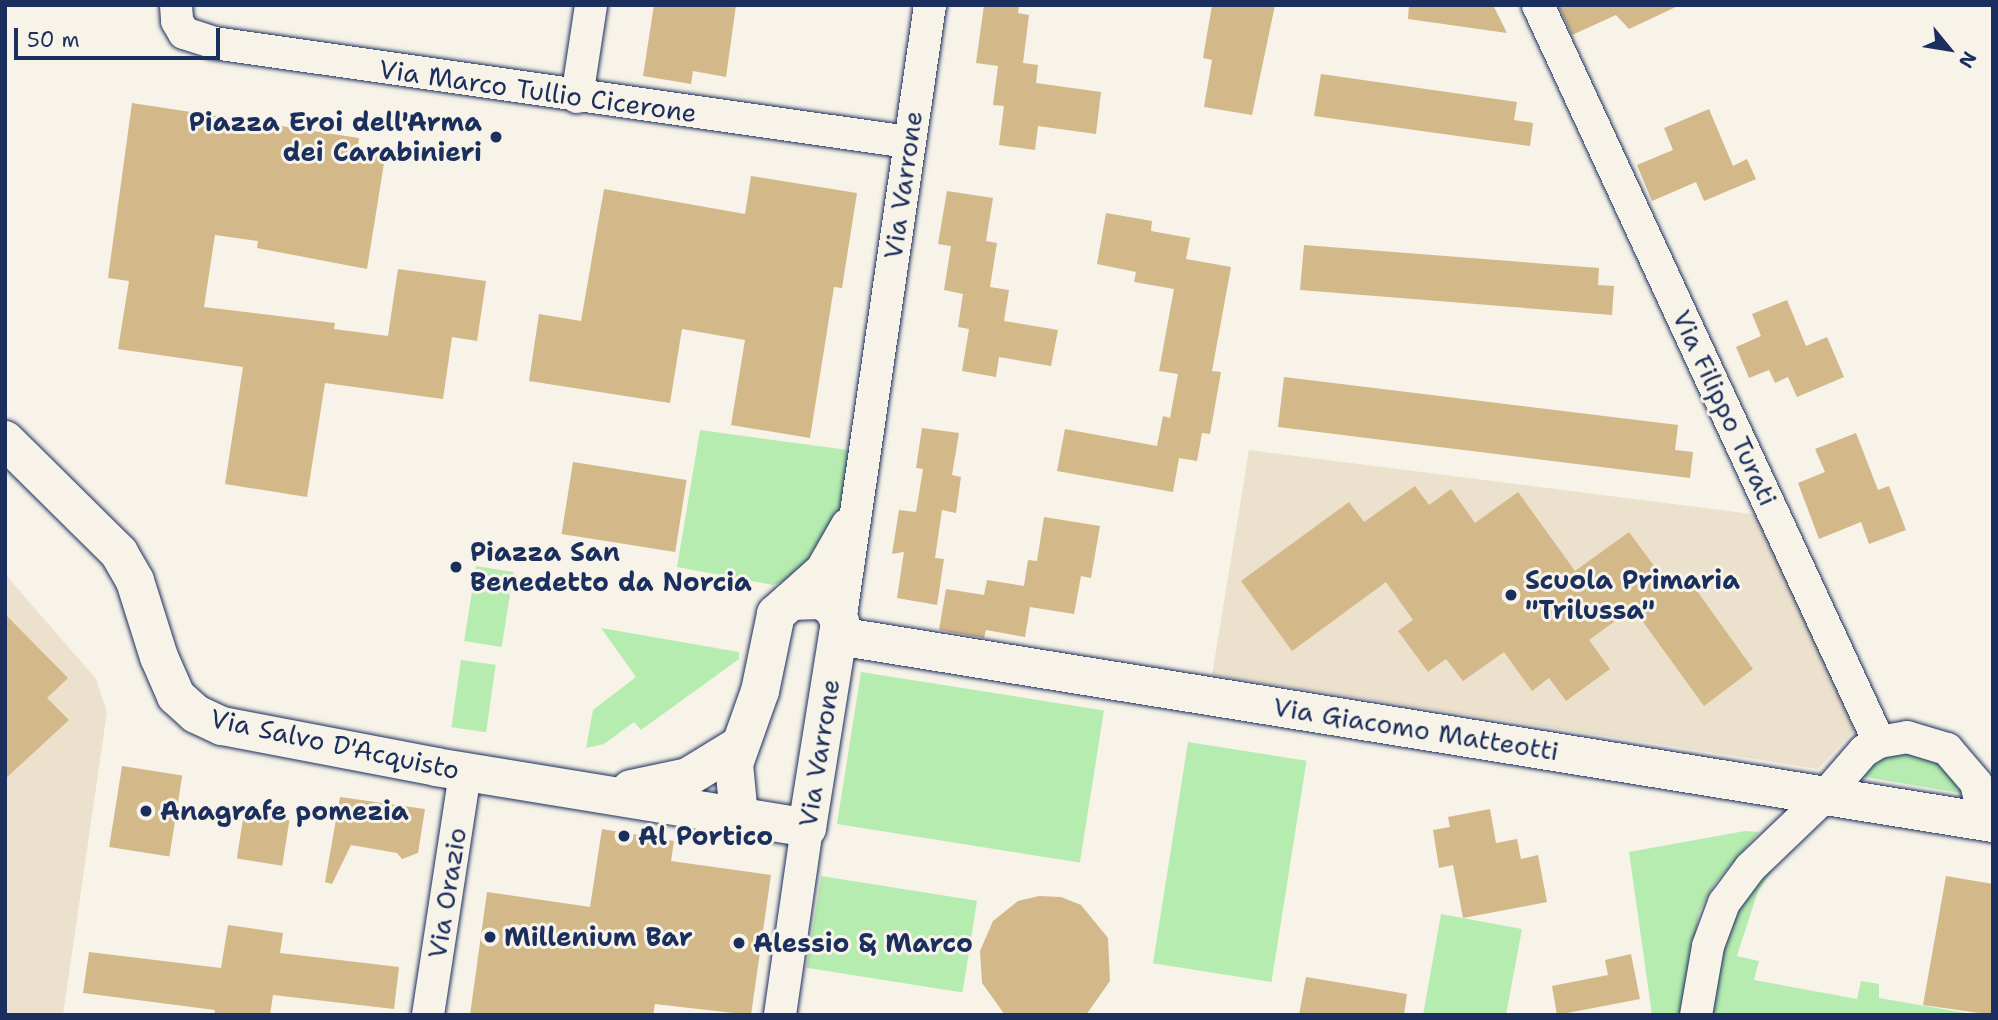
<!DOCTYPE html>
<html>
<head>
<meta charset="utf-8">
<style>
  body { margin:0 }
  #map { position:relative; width:1998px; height:1020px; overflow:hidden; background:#f7f3e8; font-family:"Shantell Sans",sans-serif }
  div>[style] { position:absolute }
  .built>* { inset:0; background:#ece1cc }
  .green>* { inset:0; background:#b6ecaf; transform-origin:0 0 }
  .building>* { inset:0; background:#d3b889; transform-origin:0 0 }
  .roads { filter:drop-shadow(0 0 2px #1b2f5e) drop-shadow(0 0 2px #1b2f5e) }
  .minor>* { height:32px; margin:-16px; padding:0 16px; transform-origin:16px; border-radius:16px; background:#f7f3e8 }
  .tertiary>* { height:38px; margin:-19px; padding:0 19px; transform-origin:19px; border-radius:19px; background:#f7f3e8 }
  .dots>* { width:19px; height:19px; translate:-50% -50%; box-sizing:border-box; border:4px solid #f7f3e8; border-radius:50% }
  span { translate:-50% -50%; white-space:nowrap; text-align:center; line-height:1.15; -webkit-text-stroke:6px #f7f3e8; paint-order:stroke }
  .street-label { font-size:26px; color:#1b2f5e }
  .poi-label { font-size:26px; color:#1b2f5e; font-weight:700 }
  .right { translate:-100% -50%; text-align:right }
  .left { translate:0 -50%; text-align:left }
  .frame { position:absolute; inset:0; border:7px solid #1b2f5e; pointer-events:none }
  .north { position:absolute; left:1914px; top:14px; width:70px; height:70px; -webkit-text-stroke:5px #f7f3e8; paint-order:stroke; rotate:120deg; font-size:19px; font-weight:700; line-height:28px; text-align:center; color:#1b2f5e }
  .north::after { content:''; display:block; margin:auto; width:24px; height:32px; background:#1b2f5e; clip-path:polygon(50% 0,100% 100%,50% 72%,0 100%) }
  .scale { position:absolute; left:14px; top:28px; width:206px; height:32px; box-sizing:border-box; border:4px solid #1b2f5e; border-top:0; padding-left:9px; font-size:21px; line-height:24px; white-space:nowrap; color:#1b2f5e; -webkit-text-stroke:5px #f7f3e8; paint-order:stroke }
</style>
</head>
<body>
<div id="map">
  <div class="built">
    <div style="clip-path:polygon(1249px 450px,1760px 515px,1858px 726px,1818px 769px,1212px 675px)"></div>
    <div style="clip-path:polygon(5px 574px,96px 679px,107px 712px,63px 1015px,5px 1015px)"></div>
  </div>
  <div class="green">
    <div style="clip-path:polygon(700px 430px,855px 451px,847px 500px,805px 573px,773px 585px,677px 567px)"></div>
    <div style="left:476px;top:566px;width:38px;height:76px;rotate:9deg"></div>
    <div style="clip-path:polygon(601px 628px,739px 652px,739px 659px,641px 730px,634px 722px,604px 744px,586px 748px,593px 710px,636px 677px)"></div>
    <div style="left:461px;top:660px;width:35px;height:68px;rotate:8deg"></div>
    <div style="left:861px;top:672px;width:246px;height:154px;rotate:9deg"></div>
    <div style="left:1188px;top:742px;width:120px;height:224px;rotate:9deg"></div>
    <div style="clip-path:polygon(1897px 751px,1938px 760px,1966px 794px,1859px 776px,1876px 760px)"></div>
    <div style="clip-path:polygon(1745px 831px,1759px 832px,1715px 883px,1699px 912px,1681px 1015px,1652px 1015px,1629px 852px)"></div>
    <div style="clip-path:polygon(1781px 858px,1758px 891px,1737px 956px,1759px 961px,1754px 980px,1857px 999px,1861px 981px,1879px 984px,1879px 998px,1977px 1015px,1707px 1015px,1718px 949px,1737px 902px)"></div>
    <div style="left:821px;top:876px;width:158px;height:93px;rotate:9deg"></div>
    <div style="clip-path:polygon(1441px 914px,1522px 929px,1506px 1015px,1423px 1015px)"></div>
  </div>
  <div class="building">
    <div style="clip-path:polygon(654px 5px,736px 5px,726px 77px,693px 71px,691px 84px,643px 76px)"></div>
    <div style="clip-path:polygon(984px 5px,1019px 5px,1018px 13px,1029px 15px,1023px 63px,1038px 65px,1036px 83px,1101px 92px,1096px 134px,1038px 126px,1035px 150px,999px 145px,1004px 106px,993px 105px,998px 66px,976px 63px)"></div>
    <div style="clip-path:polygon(1212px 5px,1275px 5px,1252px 115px,1204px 107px,1212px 60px,1203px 58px)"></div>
    <div style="clip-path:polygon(1409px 5px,1493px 5px,1507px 33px,1408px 19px)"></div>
    <div style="clip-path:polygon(1558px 5px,1680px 5px,1629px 29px,1616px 15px,1572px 35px)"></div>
    <div style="clip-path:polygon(1321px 74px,1517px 102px,1514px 120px,1533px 123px,1530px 146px,1314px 116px)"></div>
    <div style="clip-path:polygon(132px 103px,359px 138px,357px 153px,385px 157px,367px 269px,257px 248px,258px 241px,215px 235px,204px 307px,335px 323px,334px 329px,388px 336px,398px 269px,486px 281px,477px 341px,452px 337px,443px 399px,325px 383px,307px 497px,225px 484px,243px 367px,118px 349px,129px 281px,108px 278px)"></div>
    <div style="clip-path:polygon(1709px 109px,1733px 166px,1747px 159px,1756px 179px,1704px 201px,1696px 182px,1652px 201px,1637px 165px,1673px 150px,1664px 128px)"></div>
    <div style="clip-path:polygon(751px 176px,857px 193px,842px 288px,834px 287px,810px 438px,731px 425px,745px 340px,682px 329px,670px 403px,529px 381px,539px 314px,581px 321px,604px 189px,745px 214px)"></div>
    <div style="clip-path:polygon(947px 191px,993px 198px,986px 241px,997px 243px,990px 287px,1009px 290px,1004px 321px,1058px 330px,1051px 366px,999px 357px,996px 377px,962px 371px,969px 329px,958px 327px,963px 294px,944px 290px,951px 246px,938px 244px)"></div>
    <div style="clip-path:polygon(1106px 213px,1152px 221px,1151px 231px,1190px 238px,1186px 259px,1231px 267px,1212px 371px,1221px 372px,1210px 434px,1202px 433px,1197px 461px,1179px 458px,1173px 492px,1057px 471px,1065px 429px,1157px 446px,1163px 416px,1170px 418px,1178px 374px,1159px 371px,1174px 289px,1134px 282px,1136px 272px,1097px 264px)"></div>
    <div style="clip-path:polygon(1304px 245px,1599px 268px,1598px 285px,1614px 286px,1612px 315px,1300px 290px)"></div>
    <div style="clip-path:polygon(1787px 300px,1806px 346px,1827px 337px,1844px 377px,1797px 397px,1788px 377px,1775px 383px,1769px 370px,1749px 378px,1736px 347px,1761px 336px,1752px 314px)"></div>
    <div style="clip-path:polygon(1284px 377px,1678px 425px,1675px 450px,1693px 452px,1690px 478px,1278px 427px)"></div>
    <div style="clip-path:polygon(922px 428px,959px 433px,952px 475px,961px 477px,956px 513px,942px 510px,935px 558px,944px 559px,937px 605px,897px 598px,904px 552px,892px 554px,899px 510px,916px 512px,923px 469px,916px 468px)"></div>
    <div style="clip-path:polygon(1856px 433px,1878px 490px,1889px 486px,1906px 530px,1869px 544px,1861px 522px,1819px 539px,1798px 483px,1825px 472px,1815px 449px)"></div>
    <div style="left:573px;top:462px;width:115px;height:73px;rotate:9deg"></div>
    <div style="clip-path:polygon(1415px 486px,1429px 505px,1451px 489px,1475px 523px,1518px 492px,1575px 571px,1629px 532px,1671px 589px,1687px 577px,1753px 669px,1704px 706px,1633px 608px,1589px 640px,1610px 669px,1566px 701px,1549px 678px,1532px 691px,1504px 652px,1463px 681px,1446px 659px,1428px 672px,1398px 631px,1413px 620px,1386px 582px,1292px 651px,1241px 581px,1349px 502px,1364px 522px)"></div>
    <div style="clip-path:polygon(1044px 517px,1100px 526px,1091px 578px,1081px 576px,1074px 614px,1030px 607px,1025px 637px,986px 630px,984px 638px,939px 630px,946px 589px,984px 595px,987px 580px,1024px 586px,1028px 560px,1037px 561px)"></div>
    <div style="clip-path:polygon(5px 614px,68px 678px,47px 698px,69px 720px,5px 779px)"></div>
    <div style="left:122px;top:766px;width:61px;height:82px;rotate:9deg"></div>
    <div style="clip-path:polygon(340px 797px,425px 809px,418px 853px,402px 859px,397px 853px,351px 845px,332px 884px,325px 882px)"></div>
    <div style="clip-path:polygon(1490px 809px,1496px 843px,1517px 839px,1521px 859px,1538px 855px,1547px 902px,1463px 918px,1453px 865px,1439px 868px,1433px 830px,1450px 827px,1448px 817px)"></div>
    <div style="left:244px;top:813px;width:46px;height:46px;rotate:9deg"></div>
    <div style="clip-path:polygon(602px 829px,674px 841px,671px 861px,771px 875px,751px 1015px,655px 1004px,653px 1015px,470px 1015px,487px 892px,590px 907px)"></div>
    <div style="clip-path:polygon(1946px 876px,1993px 884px,1993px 1015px,1923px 1005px)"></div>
    <div style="clip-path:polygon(1039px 896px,1061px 897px,1081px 905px,1108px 938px,1110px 981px,1086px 1015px,1005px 1015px,982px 983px,980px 951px,993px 921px,1018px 901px)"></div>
    <div style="clip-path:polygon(228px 925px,283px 933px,280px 953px,399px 967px,394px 1009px,273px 995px,270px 1015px,214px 1015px,215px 1010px,83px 993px,89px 952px,221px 968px)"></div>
    <div style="clip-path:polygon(1631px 954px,1640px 999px,1557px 1015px,1552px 986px,1608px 975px,1605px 960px)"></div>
    <div style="clip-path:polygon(1306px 977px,1407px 994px,1404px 1015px,1299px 1015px)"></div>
  </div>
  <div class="roads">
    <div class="minor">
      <div style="left:176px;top:5px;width:16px;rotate:86deg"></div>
      <div style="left:177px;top:21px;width:14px;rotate:60deg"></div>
      <div style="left:184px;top:33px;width:32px;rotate:18deg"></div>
      <div style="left:214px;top:43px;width:701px;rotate:8.12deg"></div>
      <div style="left:1538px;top:5px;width:812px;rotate:65.17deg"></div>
      <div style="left:577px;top:97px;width:93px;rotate:-81.3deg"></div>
      <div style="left:782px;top:605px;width:54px;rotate:-42deg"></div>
      <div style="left:822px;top:569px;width:51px;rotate:-60.4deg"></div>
      <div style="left:840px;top:622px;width:624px;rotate:-81.7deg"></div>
      <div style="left:428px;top:1015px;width:246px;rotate:-81.3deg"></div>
      <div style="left:780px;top:1015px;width:189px;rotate:-81.8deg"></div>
      <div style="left:1696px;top:1015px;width:70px;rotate:-80.1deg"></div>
      <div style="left:1708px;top:946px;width:46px;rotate:-69.6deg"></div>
      <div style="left:1724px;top:903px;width:44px;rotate:-53.4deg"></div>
      <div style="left:1750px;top:868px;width:104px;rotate:-43.8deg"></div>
      <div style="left:1825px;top:796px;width:60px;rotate:-49.1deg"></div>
      <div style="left:1864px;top:751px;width:17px;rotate:-31deg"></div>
      <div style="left:1879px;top:742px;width:28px;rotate:-10deg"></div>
      <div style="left:1907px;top:737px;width:42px;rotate:16.7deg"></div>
      <div style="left:1947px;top:749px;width:45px;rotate:49.5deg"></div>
      <div style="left:1976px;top:783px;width:40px;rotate:77deg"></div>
    </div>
    <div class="tertiary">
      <div style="left:5px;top:440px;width:161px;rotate:44.7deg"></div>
      <div style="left:119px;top:553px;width:32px;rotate:60deg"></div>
      <div style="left:135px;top:581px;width:80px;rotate:72.5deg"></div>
      <div style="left:159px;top:657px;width:43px;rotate:66.4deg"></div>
      <div style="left:176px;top:696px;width:27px;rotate:42deg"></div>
      <div style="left:196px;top:714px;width:29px;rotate:25deg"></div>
      <div style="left:222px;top:726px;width:218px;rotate:10.8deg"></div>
      <div style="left:436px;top:767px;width:376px;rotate:9.3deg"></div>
      <div style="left:807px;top:828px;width:209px;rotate:-80.9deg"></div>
      <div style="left:840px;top:622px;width:16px;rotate:-117deg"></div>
      <div style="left:833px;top:608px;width:14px;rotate:-146deg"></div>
      <div style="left:821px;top:600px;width:30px;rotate:178deg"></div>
      <div style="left:791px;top:601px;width:20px;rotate:139deg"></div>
      <div style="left:776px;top:614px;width:79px;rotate:101.7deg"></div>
      <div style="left:760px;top:691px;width:77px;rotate:109.6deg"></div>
      <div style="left:734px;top:764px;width:52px;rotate:84.5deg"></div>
      <div style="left:838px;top:636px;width:1170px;rotate:9.2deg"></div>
      <div style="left:631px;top:789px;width:58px;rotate:-11.9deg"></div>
      <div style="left:688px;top:777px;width:57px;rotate:-31.5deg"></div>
    </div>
  </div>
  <div class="dots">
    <div style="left:496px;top:137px;background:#1b2f5e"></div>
    <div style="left:456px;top:567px;background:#1b2f5e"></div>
    <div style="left:1511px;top:595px;background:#1b2f5e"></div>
    <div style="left:146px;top:811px;background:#1b2f5e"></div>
    <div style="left:624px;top:836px;background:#1b2f5e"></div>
    <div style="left:490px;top:937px;background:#1b2f5e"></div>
    <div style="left:739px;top:943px;background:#1b2f5e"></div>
  </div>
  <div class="street-label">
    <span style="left:538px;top:91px;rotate:8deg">Via Marco Tullio Cicerone</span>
    <span style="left:903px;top:185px;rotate:-82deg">Via Varrone</span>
    <span style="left:1725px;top:408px;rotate:65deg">Via Filippo Turati</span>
    <span style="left:1416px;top:729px;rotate:9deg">Via Giacomo Matteotti</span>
    <span style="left:335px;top:744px;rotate:12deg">Via Salvo D'Acquisto</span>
    <span style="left:819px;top:753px;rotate:-81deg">Via Varrone</span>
    <span style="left:447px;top:893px;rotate:-81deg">Via Orazio</span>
  </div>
  <div class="poi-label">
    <span class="right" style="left:482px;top:137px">Piazza Eroi dell'Arma<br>dei Carabinieri</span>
    <span class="left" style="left:470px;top:567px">Piazza San<br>Benedetto da Norcia</span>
    <span class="left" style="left:1525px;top:595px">Scuola Primaria<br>"Trilussa"</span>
    <span class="left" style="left:160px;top:811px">Anagrafe pomezia</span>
    <span class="left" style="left:638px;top:836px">Al Portico</span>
    <span class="left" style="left:504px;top:937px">Millenium Bar</span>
    <span class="left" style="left:753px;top:943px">Alessio &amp; Marco</span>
  </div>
  <div class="frame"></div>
  <div class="north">N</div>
  <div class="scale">50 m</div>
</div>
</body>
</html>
